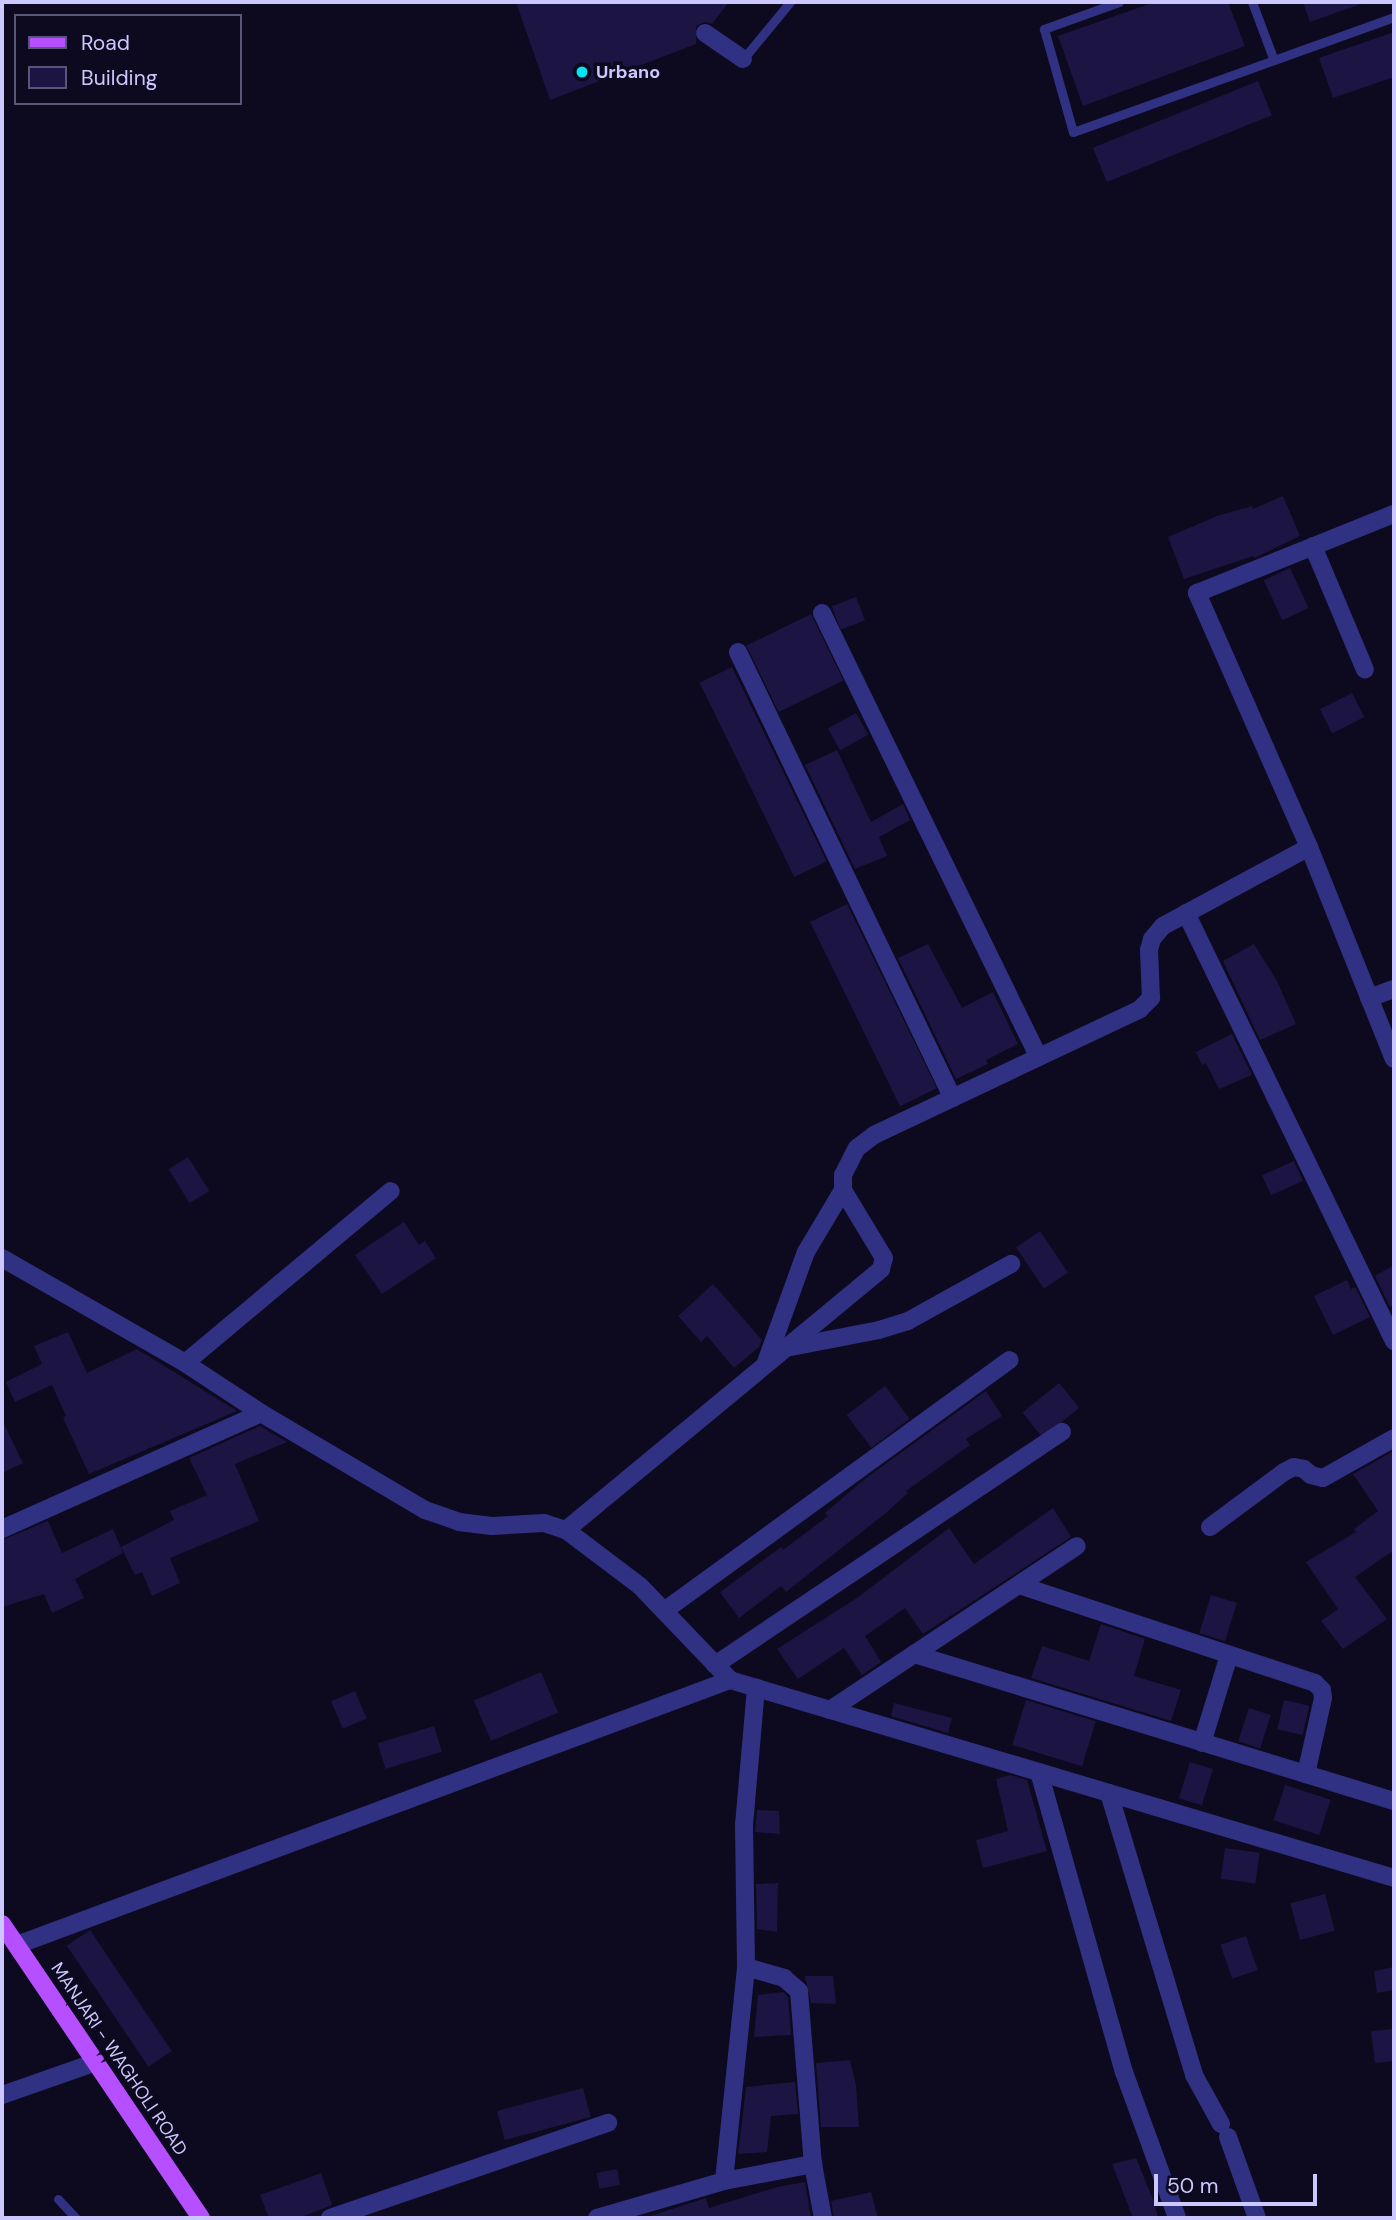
<!DOCTYPE html>
<html>
<head>
<meta charset="utf-8">
<style>
  body { margin:0 }
  #map { position:relative; width:1396px; height:2220px; overflow:hidden; background:#0d0a1f; font-family:"DM Sans",sans-serif }
  div>[style] { position:absolute }
  .building>* { inset:0; background:#1c1442; transform-origin:0 0 }
  .service>* { height:9px; margin:-4.5px; padding:0 4.5px; transform-origin:4.5px; border-radius:4.5px; background:#303183 }
  .minor>* { height:18px; margin:-9px; padding:0 9px; transform-origin:9px; border-radius:9px; background:#303183 }
  .primary>* { height:18px; margin:-9px; padding:0 9px; transform-origin:9px; border-radius:9px; background:#b54fff }
  .dots>* { width:19px; height:19px; translate:-50% -50%; box-sizing:border-box; border:4px solid #0d0a1f; border-radius:50% }
  span { translate:-50% -50%; white-space:nowrap; text-align:center; line-height:1.15; -webkit-text-stroke:7px #0d0a1f; paint-order:stroke }
  .poi-label { font-size:18px; color:#ccc8ff; font-weight:700 }
  .left { translate:0 -50%; text-align:left }
  .street-label { font-size:18px; color:#ccc8ff }
  .frame { position:absolute; inset:0; border:4px solid #ccc8ff; pointer-events:none }
  .legend { position:absolute; left:14px; top:14px; width:228px; height:91px; box-sizing:border-box; background:#0d0a1f; border:2px solid #595679; margin:0; padding:9px 12px; list-style:none; font-size:21px; color:#ccc8ff }
  .legend li { display:flex; align-items:center; gap:14px; height:35px }
  .legend b { width:35px; border:2px solid #595679 }
  .scale { position:absolute; left:1154px; top:2174px; width:163px; height:32px; box-sizing:border-box; border:4px solid #ccc8ff; border-top:0; padding-left:9px; font-size:21px; line-height:24px; white-space:nowrap; color:#ccc8ff; -webkit-text-stroke:5px #0d0a1f; paint-order:stroke }
</style>
</head>
<body>
<div id="map">
  <div class="building">
    <div style="clip-path:polygon(516px 2px,729px 2px,712px 24px,705px 22px,696px 26px,696px 44px,550px 100px)"></div>
    <div style="clip-path:polygon(1155px 2px,1228px 2px,1245px 46px,1083px 106px,1058px 36px)"></div>
    <div style="clip-path:polygon(1303px 2px,1360px 2px,1361px 4px,1310px 22px)"></div>
    <div style="clip-path:polygon(1394px 32px,1394px 77px,1333px 98px,1319px 58px)"></div>
    <div style="left:1258px;top:81px;width:37px;height:178px;rotate:68deg"></div>
    <div style="clip-path:polygon(1283px 496px,1300px 536px,1254px 558px,1253px 556px,1184px 579px,1168px 537px,1217px 516px,1252px 506px,1253px 509px)"></div>
    <div style="left:1290px;top:568px;width:44px;height:29px;rotate:65deg"></div>
    <div style="left:856px;top:597px;width:25px;height:26px;rotate:69deg"></div>
    <div style="left:811px;top:614px;width:74px;height:72px;rotate:64deg"></div>
    <div style="left:732px;top:667px;width:216px;height:36px;rotate:64deg"></div>
    <div style="left:1352px;top:693px;width:27px;height:36px;rotate:63deg"></div>
    <div style="left:856px;top:713px;width:25px;height:32px;rotate:61deg"></div>
    <div style="clip-path:polygon(837px 750px,871px 822px,903px 804px,910px 820px,879px 837px,887px 856px,855px 869px,805px 765px)"></div>
    <div style="left:847px;top:904px;width:205px;height:41px;rotate:64deg"></div>
    <div style="clip-path:polygon(928px 944px,962px 1008px,993px 992px,1018px 1044px,986px 1060px,988px 1064px,956px 1079px,898px 958px)"></div>
    <div style="clip-path:polygon(1254px 944px,1277px 981px,1296px 1024px,1260px 1040px,1223px 961px)"></div>
    <div style="clip-path:polygon(1232px 1034px,1252px 1075px,1219px 1089px,1206px 1063px,1202px 1065px,1196px 1052px)"></div>
    <div style="left:188px;top:1157px;width:40px;height:23px;rotate:58deg"></div>
    <div style="left:1294px;top:1161px;width:22px;height:35px;rotate:66deg"></div>
    <div style="clip-path:polygon(404px 1222px,419px 1245px,425px 1241px,436px 1258px,382px 1294px,355px 1255px)"></div>
    <div style="left:1040px;top:1231px;width:50px;height:29px;rotate:56deg"></div>
    <div style="clip-path:polygon(1394px 1265px,1394px 1305px,1390px 1307px,1375px 1276px)"></div>
    <div style="clip-path:polygon(1347px 1280px,1351px 1289px,1355px 1287px,1370px 1317px,1333px 1335px,1314px 1296px)"></div>
    <div style="clip-path:polygon(713px 1284px,762px 1340px,759px 1347px,734px 1368px,707px 1336px,701px 1342px,678px 1316px)"></div>
    <div style="clip-path:polygon(68px 1332px,87px 1373px,137px 1349px,237px 1411px,89px 1474px,63px 1418px,66px 1416px,52px 1385px,15px 1402px,6px 1382px,42px 1364px,34px 1346px)"></div>
    <div style="left:1059px;top:1383px;width:32px;height:47px;rotate:51deg"></div>
    <div style="left:885px;top:1386px;width:41px;height:48px;rotate:53deg"></div>
    <div style="clip-path:polygon(986px 1391px,1002px 1416px,966px 1439px,970px 1445px,906px 1491px,908px 1493px,887px 1512px,786px 1592px,781px 1586px,739px 1618px,720px 1592px,781px 1547px,783px 1550px,828px 1516px,825px 1513px,866px 1478px)"></div>
    <div style="clip-path:polygon(2px 1420px,23px 1463px,2px 1473px)"></div>
    <div style="clip-path:polygon(260px 1426px,287px 1442px,235px 1464px,259px 1521px,170px 1558px,180px 1583px,152px 1596px,142px 1572px,135px 1575px,121px 1547px,174px 1520px,170px 1511px,207px 1495px,189px 1458px)"></div>
    <div style="clip-path:polygon(1394px 1451px,1394px 1550px,1355px 1577px,1387px 1619px,1343px 1649px,1321px 1621px,1338px 1609px,1306px 1562px,1356px 1532px,1354px 1529px,1378px 1511px,1353px 1474px)"></div>
    <div style="clip-path:polygon(1053px 1508px,1071px 1537px,923px 1634px,905px 1608px,865px 1636px,881px 1662px,862px 1675px,844px 1648px,798px 1679px,777px 1649px,857px 1598px,949px 1528px,974px 1564px)"></div>
    <div style="clip-path:polygon(48px 1521px,62px 1553px,113px 1529px,123px 1553px,75px 1579px,84px 1598px,52px 1613px,44px 1594px,2px 1607px,2px 1540px)"></div>
    <div style="left:1211px;top:1595px;width:27px;height:40px;rotate:17deg"></div>
    <div style="clip-path:polygon(1101px 1624px,1145px 1639px,1134px 1676px,1181px 1690px,1171px 1721px,1031px 1678px,1042px 1646px,1089px 1661px)"></div>
    <div style="left:541px;top:1672px;width:44px;height:73px;rotate:67deg"></div>
    <div style="left:355px;top:1691px;width:30px;height:26px;rotate:67deg"></div>
    <div style="left:1026px;top:1700px;width:73px;height:47px;rotate:17deg"></div>
    <div style="left:1284px;top:1700px;width:26px;height:30px;rotate:13deg"></div>
    <div style="clip-path:polygon(894px 1703px,952px 1718px,948px 1733px,891px 1716px)"></div>
    <div style="left:1249px;top:1708px;width:23px;height:35px;rotate:18deg"></div>
    <div style="left:434px;top:1726px;width:27px;height:59px;rotate:73deg"></div>
    <div style="left:1190px;top:1762px;width:24px;height:38px;rotate:17deg"></div>
    <div style="clip-path:polygon(1010px 1775px,1027px 1780px,1047px 1851px,983px 1868px,976px 1840px,1008px 1831px,996px 1779px)"></div>
    <div style="left:1285px;top:1785px;width:48px;height:37px;rotate:18deg"></div>
    <div style="clip-path:polygon(757px 1810px,779px 1811px,780px 1834px,755px 1832px)"></div>
    <div style="left:1225px;top:1848px;width:35px;height:31px;rotate:8deg"></div>
    <div style="clip-path:polygon(778px 1883px,777px 1932px,757px 1929px,756px 1884px)"></div>
    <div style="left:1325px;top:1894px;width:38px;height:36px;rotate:75deg"></div>
    <div style="left:90px;top:1930px;width:146px;height:28px;rotate:56deg"></div>
    <div style="left:1246px;top:1936px;width:36px;height:27px;rotate:71deg"></div>
    <div style="clip-path:polygon(1394px 1967px,1394px 1990px,1377px 1993px,1374px 1971px)"></div>
    <div style="clip-path:polygon(805px 1976px,833px 1976px,836px 2004px,811px 2003px)"></div>
    <div style="clip-path:polygon(783px 1992px,788px 1997px,791px 2035px,754px 2037px,758px 1995px)"></div>
    <div style="clip-path:polygon(1394px 2029px,1394px 2061px,1375px 2063px,1371px 2031px)"></div>
    <div style="clip-path:polygon(850px 2060px,856px 2085px,859px 2127px,821px 2127px,816px 2063px)"></div>
    <div style="clip-path:polygon(795px 2082px,798px 2114px,771px 2116px,767px 2152px,738px 2154px,746px 2087px)"></div>
    <div style="left:583px;top:2088px;width:30px;height:89px;rotate:75deg"></div>
    <div style="clip-path:polygon(1136px 2158px,1154px 2202px,1158px 2218px,1133px 2218px,1112px 2164px)"></div>
    <div style="left:617px;top:2169px;width:16px;height:21px;rotate:79deg"></div>
    <div style="clip-path:polygon(321px 2173px,332px 2205px,299px 2218px,269px 2218px,260px 2195px)"></div>
    <div style="clip-path:polygon(805px 2182px,811px 2218px,644px 2218px,706px 2198px,709px 2208px,777px 2187px)"></div>
    <div style="clip-path:polygon(871px 2192px,878px 2218px,834px 2218px,831px 2201px)"></div>
  </div>
  <div class="service">
    <div style="left:1119px;top:2px;width:80px;rotate:160.2deg"></div>
    <div style="left:1044px;top:29px;width:107px;rotate:74.3deg"></div>
    <div style="left:1073px;top:132px;width:341px;rotate:-19.7deg"></div>
    <div style="left:1252px;top:2px;width:60px;rotate:69.4deg"></div>
    <div style="left:743px;top:59px;width:74px;rotate:-50.5deg"></div>
    <div style="left:58px;top:2199px;width:26px;rotate:47deg"></div>
  </div>
  <div class="minor">
    <div style="left:705px;top:33px;width:46px;rotate:34.4deg"></div>
    <div style="left:1313px;top:546px;width:134px;rotate:67.2deg"></div>
    <div style="left:822px;top:613px;width:494px;rotate:64deg"></div>
    <div style="left:738px;top:652px;width:495px;rotate:64.3deg"></div>
    <div style="left:1309px;top:847px;width:228px;rotate:68.2deg"></div>
    <div style="left:1186px;top:913px;width:476px;rotate:64.1deg"></div>
    <div style="left:1369px;top:998px;width:27px;rotate:-20deg"></div>
    <div style="left:2px;top:1258px;width:211px;rotate:29.8deg"></div>
    <div style="left:185px;top:1363px;width:91px;rotate:33.3deg"></div>
    <div style="left:261px;top:1413px;width:191px;rotate:30.6deg"></div>
    <div style="left:425px;top:1510px;width:36px;rotate:19deg"></div>
    <div style="left:459px;top:1522px;width:33px;rotate:7deg"></div>
    <div style="left:492px;top:1526px;width:52px;rotate:-3.3deg"></div>
    <div style="left:544px;top:1523px;width:23px;rotate:18deg"></div>
    <div style="left:566px;top:1530px;width:93px;rotate:37.1deg"></div>
    <div style="left:640px;top:1586px;width:130px;rotate:46.2deg"></div>
    <div style="left:791px;top:1347px;width:90px;rotate:-10.9deg"></div>
    <div style="left:879px;top:1330px;width:30px;rotate:-17deg"></div>
    <div style="left:908px;top:1321px;width:118px;rotate:-29deg"></div>
    <div style="left:185px;top:1363px;width:268px;rotate:-39.9deg"></div>
    <div style="left:765px;top:1365px;width:120px;rotate:-70.1deg"></div>
    <div style="left:806px;top:1252px;width:72px;rotate:-59.2deg"></div>
    <div style="left:1210px;top:1527px;width:92px;rotate:-36.6deg"></div>
    <div style="left:1284px;top:1472px;width:11px;rotate:-27deg"></div>
    <div style="left:1294px;top:1467px;width:10px;rotate:11deg"></div>
    <div style="left:1304px;top:1469px;width:9px;rotate:41deg"></div>
    <div style="left:1311px;top:1475px;width:12px;rotate:14deg"></div>
    <div style="left:1323px;top:1478px;width:81px;rotate:-29.4deg"></div>
    <div style="left:2px;top:1529px;width:284px;rotate:-24.1deg"></div>
    <div style="left:566px;top:1530px;width:409px;rotate:-39.6deg"></div>
    <div style="left:881px;top:1269px;width:11px;rotate:-75deg"></div>
    <div style="left:884px;top:1258px;width:79px;rotate:-121.1deg"></div>
    <div style="left:843px;top:1190px;width:15px;rotate:-90deg"></div>
    <div style="left:843px;top:1175px;width:30px;rotate:-63deg"></div>
    <div style="left:857px;top:1148px;width:21px;rotate:-37deg"></div>
    <div style="left:874px;top:1135px;width:294px;rotate:-25.3deg"></div>
    <div style="left:1140px;top:1009px;width:16px;rotate:-45deg"></div>
    <div style="left:1151px;top:998px;width:48px;rotate:-92.4deg"></div>
    <div style="left:1149px;top:950px;width:11px;rotate:-75deg"></div>
    <div style="left:1152px;top:939px;width:17px;rotate:-50deg"></div>
    <div style="left:1163px;top:926px;width:166px;rotate:-28.4deg"></div>
    <div style="left:1309px;top:847px;width:278px;rotate:-113.8deg"></div>
    <div style="left:1197px;top:593px;width:212px;rotate:-21.9deg"></div>
    <div style="left:1019px;top:1585px;width:312px;rotate:18.3deg"></div>
    <div style="left:1315px;top:1683px;width:10px;rotate:45deg"></div>
    <div style="left:1322px;top:1690px;width:8px;rotate:83deg"></div>
    <div style="left:1323px;top:1698px;width:78px;rotate:102.6deg"></div>
    <div style="left:664px;top:1611px;width:427px;rotate:-36deg"></div>
    <div style="left:914px;top:1654px;width:502px;rotate:17.03deg"></div>
    <div style="left:715px;top:1665px;width:418px;rotate:-33.9deg"></div>
    <div style="left:830px;top:1710px;width:296px;rotate:-33.6deg"></div>
    <div style="left:1202px;top:1743px;width:92px;rotate:-72.9deg"></div>
    <div style="left:1039px;top:1772px;width:312px;rotate:74.2deg"></div>
    <div style="left:1124px;top:2072px;width:155px;rotate:70deg"></div>
    <div style="left:1109px;top:1793px;width:295px;rotate:73.2deg"></div>
    <div style="left:1194px;top:2075px;width:56px;rotate:61.1deg"></div>
    <div style="left:17px;top:1945px;width:761px;rotate:-20.39deg"></div>
    <div style="left:730px;top:1680px;width:693px;rotate:16.6deg"></div>
    <div style="left:746px;top:1967px;width:40px;rotate:16deg"></div>
    <div style="left:784px;top:1978px;width:20px;rotate:41deg"></div>
    <div style="left:799px;top:1991px;width:174px;rotate:85.4deg"></div>
    <div style="left:813px;top:2164px;width:55px;rotate:79.5deg"></div>
    <div style="left:2px;top:2095px;width:100px;rotate:-19.3deg"></div>
    <div style="left:1228px;top:2137px;width:86px;rotate:70.3deg"></div>
    <div style="left:724px;top:2181px;width:215px;rotate:-84.1deg"></div>
    <div style="left:746px;top:1967px;width:142px;rotate:-90.8deg"></div>
    <div style="left:744px;top:1825px;width:138px;rotate:-85deg"></div>
    <div style="left:330px;top:2218px;width:294px;rotate:-18.9deg"></div>
    <div style="left:597px;top:2218px;width:132px;rotate:-16.2deg"></div>
    <div style="left:724px;top:2181px;width:91px;rotate:-10.8deg"></div>
  </div>
  <div class="primary">
    <div style="left:2px;top:1924px;width:355px;rotate:55.9deg"></div>
  </div>
  <div class="dots">
    <div style="left:582px;top:72px;background:#00e5f3"></div>
  </div>
  <div class="poi-label">
    <span class="left" style="left:596px;top:72px">Urbano</span>
  </div>
  <div class="street-label">
    <span style="left:119px;top:2059px;rotate:56deg">MANJARI - WAGHOLI ROAD</span>
  </div>
  <div class="frame"></div>
  <ul class="legend">
  <li><b style="height:9px;background:#b54fff"></b>Road</li>
  <li><b style="height:19px;background:#1c1442"></b>Building</li>
  </ul>
  <div class="scale">50 m</div>
</div>
</body>
</html>
